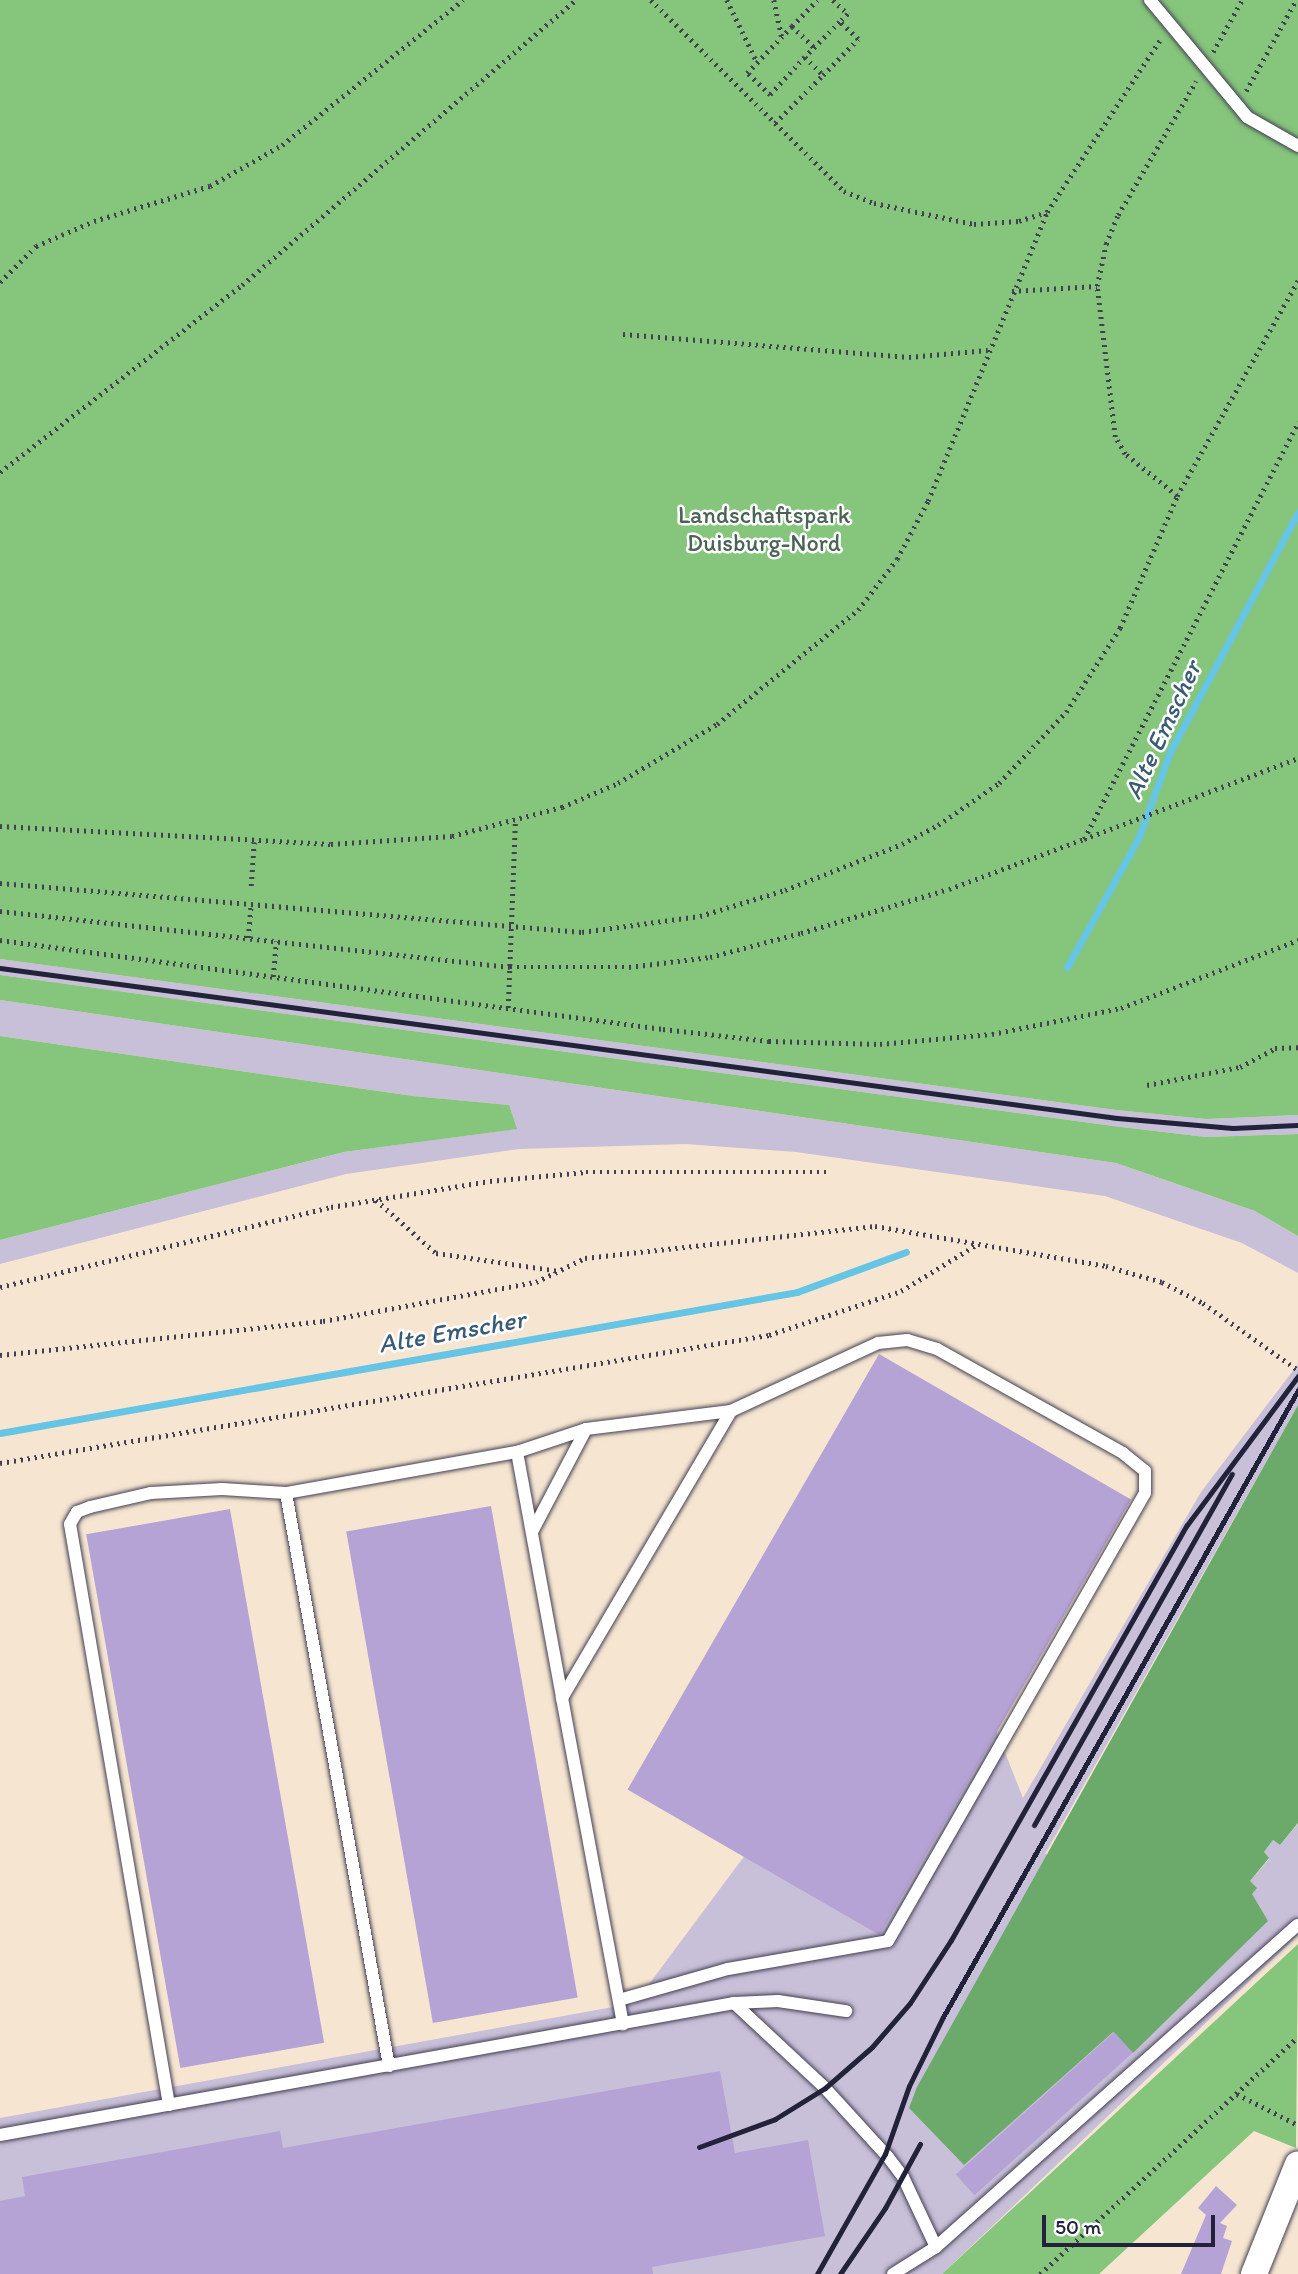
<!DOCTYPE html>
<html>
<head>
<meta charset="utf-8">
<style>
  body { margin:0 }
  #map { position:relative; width:1298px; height:2274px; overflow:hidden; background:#f6e6d1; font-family:Itim,sans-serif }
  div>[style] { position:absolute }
  .industrial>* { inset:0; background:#c8bfd8 }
  .green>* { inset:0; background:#86c57c }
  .forest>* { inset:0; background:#6caa6c }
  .stream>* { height:7px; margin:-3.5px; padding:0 3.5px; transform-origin:3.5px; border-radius:3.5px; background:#66c5e4 }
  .building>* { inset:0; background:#b6a3d5; transform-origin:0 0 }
  .path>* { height:4.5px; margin-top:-2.25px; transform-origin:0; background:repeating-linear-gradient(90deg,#423f52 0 2px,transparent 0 7px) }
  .roads { filter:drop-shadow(0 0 2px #423f52) drop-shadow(0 0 2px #423f52) }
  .service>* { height:12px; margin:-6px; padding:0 6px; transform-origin:6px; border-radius:6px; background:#fff }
  .minor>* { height:26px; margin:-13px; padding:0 13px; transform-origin:13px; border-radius:13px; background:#fff }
  .rail>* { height:5px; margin:-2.5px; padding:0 2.5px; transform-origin:2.5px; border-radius:2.5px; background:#22223b }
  span { translate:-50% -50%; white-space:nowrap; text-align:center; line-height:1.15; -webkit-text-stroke:5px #fff; paint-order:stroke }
  .park-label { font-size:24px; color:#4a6355 }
  .water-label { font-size:26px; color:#3a5b76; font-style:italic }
  .scale { position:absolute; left:1042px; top:2215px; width:173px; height:32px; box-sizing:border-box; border:4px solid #22223b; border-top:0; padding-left:9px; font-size:21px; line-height:24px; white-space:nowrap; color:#22223b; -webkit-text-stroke:5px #fff; paint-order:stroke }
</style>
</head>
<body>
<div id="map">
  <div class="industrial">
    <div style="clip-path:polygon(0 959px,1116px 1110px,1206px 1119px,1298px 1115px,1298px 1134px,1206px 1137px,1113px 1126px,0 975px)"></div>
    <div style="clip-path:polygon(0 1000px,1116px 1163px,1255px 1211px,1298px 1236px,1298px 1273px,1242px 1243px,1105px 1196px,796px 1152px,686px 1144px,519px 1149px,346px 1174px,0 1264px,0 1240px,344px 1152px,516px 1129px,508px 1105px,413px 1096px,0 1036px)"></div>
    <div style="clip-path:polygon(1298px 1364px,1298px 1405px,1045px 1854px,1250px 1881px,1269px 1859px,1264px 1852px,1273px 1840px,1280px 1845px,1298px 1824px,1298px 1935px,942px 2274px,0 2274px,0 2118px,635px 2003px,757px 1839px,985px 1702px,1023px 1798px,1201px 1492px)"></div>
  </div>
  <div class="green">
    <div style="clip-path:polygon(0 0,1298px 0,1298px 1115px,1206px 1119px,1116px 1110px,0 959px)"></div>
    <div style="clip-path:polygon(0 975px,1113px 1126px,1206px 1137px,1298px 1134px,1298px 1236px,1255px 1211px,1116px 1163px,0 1000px)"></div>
    <div style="clip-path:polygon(0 1036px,413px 1096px,509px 1105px,517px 1129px,344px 1152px,0 1240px)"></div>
    <div style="clip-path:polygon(1298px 1944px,1296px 2148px,1254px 2131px,1099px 2274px,942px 2274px)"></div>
  </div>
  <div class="forest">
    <div style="clip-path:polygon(1298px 1405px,1298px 1823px,1280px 1845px,1273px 1840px,1264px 1852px,1269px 1858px,1250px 1881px,1257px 1888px,1252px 1894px,1268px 1921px,1133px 2053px,1113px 2032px,964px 2165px,909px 2108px,917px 2087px)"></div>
  </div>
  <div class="stream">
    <div style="left:1067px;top:967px;width:146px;rotate:-61deg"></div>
    <div style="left:1138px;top:839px;width:93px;rotate:-69.8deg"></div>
    <div style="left:1170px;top:752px;width:272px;rotate:-61.9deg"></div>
    <div style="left:0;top:1433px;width:809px;rotate:-10.03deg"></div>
    <div style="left:797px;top:1292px;width:116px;rotate:-20.2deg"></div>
  </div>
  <div class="building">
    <div style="left:879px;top:1354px;width:291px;height:503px;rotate:30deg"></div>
    <div style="left:491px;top:1506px;width:499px;height:147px;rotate:80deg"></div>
    <div style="left:230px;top:1509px;width:542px;height:146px;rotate:80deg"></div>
    <div style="left:1114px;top:2032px;width:28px;height:213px;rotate:48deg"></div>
    <div style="clip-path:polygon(720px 2071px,735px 2153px,808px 2140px,825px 2236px,652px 2267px,653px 2274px,0 2274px,0 2201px,25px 2196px,22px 2177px,280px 2131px,283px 2148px)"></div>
    <div style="clip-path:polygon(1216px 2186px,1237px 2205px,1220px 2223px,1227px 2226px,1223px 2238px,1232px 2241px,1221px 2274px,1181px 2274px,1206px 2215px,1198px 2208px)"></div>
  </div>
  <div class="path">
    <div style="left:651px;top:0;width:272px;rotate:44.7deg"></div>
    <div style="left:844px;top:191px;width:32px;rotate:22deg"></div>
    <div style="left:874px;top:203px;width:102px;rotate:11.9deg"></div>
    <div style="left:974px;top:224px;width:45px;rotate:-3.8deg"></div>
    <div style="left:1019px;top:221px;width:29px;rotate:-18deg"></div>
    <div style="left:727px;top:0;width:69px;rotate:64.2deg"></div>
    <div style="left:774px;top:0;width:38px;rotate:78deg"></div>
    <div style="left:833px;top:0;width:21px;rotate:43deg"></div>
    <div style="left:848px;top:14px;width:11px;rotate:135deg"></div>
    <div style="left:792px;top:26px;width:36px;rotate:-46deg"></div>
    <div style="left:1213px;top:52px;width:60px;rotate:-60.9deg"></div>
    <div style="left:805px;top:57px;width:52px;rotate:132.6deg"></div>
    <div style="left:770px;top:95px;width:32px;rotate:-136deg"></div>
    <div style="left:747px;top:73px;width:65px;rotate:-46.2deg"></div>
    <div style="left:792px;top:26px;width:32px;rotate:44deg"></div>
    <div style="left:1246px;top:91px;width:104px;rotate:-61.2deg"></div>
    <div style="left:775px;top:123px;width:68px;rotate:-45deg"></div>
    <div style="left:823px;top:75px;width:50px;rotate:-45.8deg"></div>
    <div style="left:858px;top:39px;width:25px;rotate:-137deg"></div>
    <div style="left:840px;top:22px;width:49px;rotate:135deg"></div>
    <div style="left:805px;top:57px;width:25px;rotate:45deg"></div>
    <div style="left:0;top:282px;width:51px;rotate:-45deg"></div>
    <div style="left:36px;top:246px;width:63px;rotate:-23.3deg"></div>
    <div style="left:94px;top:221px;width:121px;rotate:-16.8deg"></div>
    <div style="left:210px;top:186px;width:83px;rotate:-29.7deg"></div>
    <div style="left:282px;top:145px;width:232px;rotate:-38.7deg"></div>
    <div style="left:1012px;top:291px;width:85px;rotate:-3.4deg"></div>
    <div style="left:623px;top:334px;width:287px;rotate:4.6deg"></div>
    <div style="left:909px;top:357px;width:79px;rotate:-5.1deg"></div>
    <div style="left:0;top:472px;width:306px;rotate:-37.7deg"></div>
    <div style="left:242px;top:285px;width:439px;rotate:-40.5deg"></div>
    <div style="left:1177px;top:496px;width:67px;rotate:-141.1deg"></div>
    <div style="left:1125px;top:454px;width:20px;rotate:-120deg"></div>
    <div style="left:1115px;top:437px;width:152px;rotate:-96.8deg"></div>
    <div style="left:1097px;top:286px;width:43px;rotate:-77.9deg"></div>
    <div style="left:1106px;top:244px;width:31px;rotate:-68deg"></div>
    <div style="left:1118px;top:215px;width:155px;rotate:-59.8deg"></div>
    <div style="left:0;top:826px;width:331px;rotate:3.1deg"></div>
    <div style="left:331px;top:844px;width:121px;rotate:-3.8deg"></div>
    <div style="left:452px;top:836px;width:114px;rotate:-14.8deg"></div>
    <div style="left:562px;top:807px;width:61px;rotate:-23.2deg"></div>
    <div style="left:618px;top:783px;width:115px;rotate:-30.8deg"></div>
    <div style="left:717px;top:724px;width:181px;rotate:-39deg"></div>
    <div style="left:858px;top:610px;width:64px;rotate:-52.6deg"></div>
    <div style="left:897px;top:559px;width:66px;rotate:-61.9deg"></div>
    <div style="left:928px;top:501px;width:313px;rotate:-67.6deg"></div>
    <div style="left:1047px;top:212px;width:209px;rotate:-56.7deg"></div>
    <div style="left:1084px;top:839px;width:229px;rotate:-20.7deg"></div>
    <div style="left:0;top:883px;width:584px;rotate:4.81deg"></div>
    <div style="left:582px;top:932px;width:119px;rotate:-7.7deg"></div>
    <div style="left:700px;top:916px;width:89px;rotate:-17deg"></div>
    <div style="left:785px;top:890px;width:126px;rotate:-21.5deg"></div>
    <div style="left:902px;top:844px;width:41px;rotate:-27.8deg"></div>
    <div style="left:938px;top:825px;width:74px;rotate:-34.5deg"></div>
    <div style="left:999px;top:783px;width:98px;rotate:-46.7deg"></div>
    <div style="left:1066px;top:712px;width:100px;rotate:-57.3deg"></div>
    <div style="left:1120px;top:628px;width:144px;rotate:-66.6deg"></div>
    <div style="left:1177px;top:496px;width:248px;rotate:-60.7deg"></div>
    <div style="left:251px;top:886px;width:44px;rotate:-86.1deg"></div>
    <div style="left:0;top:911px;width:513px;rotate:6.27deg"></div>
    <div style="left:510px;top:967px;width:119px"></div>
    <div style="left:629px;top:967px;width:82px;rotate:-7deg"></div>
    <div style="left:710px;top:957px;width:94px;rotate:-14.8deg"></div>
    <div style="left:801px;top:933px;width:154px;rotate:-16.6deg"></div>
    <div style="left:949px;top:889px;width:144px;rotate:-20.3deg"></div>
    <div style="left:1084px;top:839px;width:469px;rotate:-62.8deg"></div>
    <div style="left:248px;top:938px;width:32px;rotate:-85deg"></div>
    <div style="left:0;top:940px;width:669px;rotate:7.65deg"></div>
    <div style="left:663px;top:1029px;width:107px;rotate:6.5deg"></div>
    <div style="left:769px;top:1041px;width:111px;rotate:1.5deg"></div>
    <div style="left:880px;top:1044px;width:112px;rotate:-5.1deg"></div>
    <div style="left:992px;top:1034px;width:132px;rotate:-11.4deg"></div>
    <div style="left:1121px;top:1008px;width:190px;rotate:-21deg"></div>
    <div style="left:273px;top:977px;width:36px;rotate:-85deg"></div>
    <div style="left:508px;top:1008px;width:185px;rotate:-87.8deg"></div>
    <div style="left:1147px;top:1085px;width:95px;rotate:-11deg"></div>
    <div style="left:1240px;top:1067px;width:40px;rotate:-28deg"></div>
    <div style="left:1275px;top:1048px;width:23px;rotate:-2deg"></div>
    <div style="left:376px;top:1200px;width:80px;rotate:41.5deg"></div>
    <div style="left:436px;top:1253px;width:124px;rotate:8.3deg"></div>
    <div style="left:0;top:1287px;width:341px;rotate:-13.6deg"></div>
    <div style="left:331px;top:1207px;width:161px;rotate:-9.3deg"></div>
    <div style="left:490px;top:1181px;width:96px;rotate:-5.4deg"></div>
    <div style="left:586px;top:1172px;width:240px"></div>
    <div style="left:0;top:1355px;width:325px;rotate:-6deg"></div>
    <div style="left:323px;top:1321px;width:217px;rotate:-10.4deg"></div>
    <div style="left:536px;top:1282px;width:55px;rotate:-26.1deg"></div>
    <div style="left:585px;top:1258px;width:292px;rotate:-6.3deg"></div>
    <div style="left:875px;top:1226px;width:234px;rotate:9.8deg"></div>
    <div style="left:1106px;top:1266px;width:58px;rotate:15.9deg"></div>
    <div style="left:1162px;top:1282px;width:46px;rotate:27.1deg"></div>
    <div style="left:1203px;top:1303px;width:116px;rotate:35.2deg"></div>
    <div style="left:0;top:1463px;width:780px;rotate:-9.45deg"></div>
    <div style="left:769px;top:1335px;width:139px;rotate:-18.4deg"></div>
    <div style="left:901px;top:1291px;width:88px;rotate:-31.5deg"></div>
    <div style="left:1237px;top:2094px;width:68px;rotate:26.9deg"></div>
    <div style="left:1040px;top:2274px;width:350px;rotate:-42.6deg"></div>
  </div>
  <div class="roads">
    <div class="service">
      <div style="left:1150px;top:0;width:152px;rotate:50.3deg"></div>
      <div style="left:1247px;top:117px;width:59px;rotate:29.6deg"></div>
      <div style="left:517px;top:1452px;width:73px;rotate:-18.4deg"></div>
      <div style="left:586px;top:1429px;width:146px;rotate:-7.1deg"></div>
      <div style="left:532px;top:1532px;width:116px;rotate:-62.3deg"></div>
      <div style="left:619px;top:2000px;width:113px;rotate:-15.9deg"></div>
      <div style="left:728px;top:1969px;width:162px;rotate:-9.9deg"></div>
      <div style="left:888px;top:1941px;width:516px;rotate:-60.16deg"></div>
      <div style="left:1145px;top:1493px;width:22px;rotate:-90deg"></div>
      <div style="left:1145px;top:1471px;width:28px;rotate:-141deg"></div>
      <div style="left:1123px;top:1453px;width:213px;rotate:-150.8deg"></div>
      <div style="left:937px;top:1349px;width:31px;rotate:-163deg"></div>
      <div style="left:907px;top:1340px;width:29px;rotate:174deg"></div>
      <div style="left:878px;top:1343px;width:162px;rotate:155.2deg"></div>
      <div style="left:731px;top:1411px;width:333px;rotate:120.5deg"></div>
      <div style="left:562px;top:1698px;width:332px;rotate:79.4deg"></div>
      <div style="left:734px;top:2003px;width:125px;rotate:43deg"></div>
      <div style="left:825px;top:2088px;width:93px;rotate:47.6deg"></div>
      <div style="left:888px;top:2157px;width:25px;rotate:53deg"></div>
      <div style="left:903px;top:2177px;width:77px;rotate:64.8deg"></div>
      <div style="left:389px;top:2066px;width:582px;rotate:-100.19deg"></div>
      <div style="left:286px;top:1493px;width:235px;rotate:-10.1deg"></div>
      <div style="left:517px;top:1452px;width:250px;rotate:79.6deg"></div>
      <div style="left:169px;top:2105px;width:589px;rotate:-99.67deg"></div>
      <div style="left:70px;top:1524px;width:14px;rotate:-60deg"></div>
      <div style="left:77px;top:1512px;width:14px;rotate:-21deg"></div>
      <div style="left:90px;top:1507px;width:63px;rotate:-12.9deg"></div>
      <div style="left:151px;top:1493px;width:71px;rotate:-3.2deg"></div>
      <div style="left:222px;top:1489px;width:64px;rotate:3.6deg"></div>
      <div style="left:0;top:2135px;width:746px;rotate:-10.19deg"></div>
      <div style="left:734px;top:2003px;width:44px;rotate:-2.6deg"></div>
      <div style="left:778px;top:2001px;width:69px;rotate:8.4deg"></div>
      <div style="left:893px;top:2274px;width:51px;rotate:-32.1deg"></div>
      <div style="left:936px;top:2247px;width:484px;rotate:-41.7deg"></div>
    </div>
    <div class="minor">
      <div style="left:1254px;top:2274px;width:118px;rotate:-68.2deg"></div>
    </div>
  </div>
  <div class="rail">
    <div style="left:0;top:968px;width:1127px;rotate:7.65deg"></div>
    <div style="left:1117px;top:1118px;width:116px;rotate:4.9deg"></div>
    <div style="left:1233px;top:1128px;width:65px;rotate:-2.6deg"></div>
    <div style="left:1034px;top:1825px;width:403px;rotate:-60.6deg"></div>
    <div style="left:699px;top:2147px;width:81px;rotate:-20.2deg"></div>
    <div style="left:775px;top:2119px;width:59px;rotate:-31.8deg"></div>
    <div style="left:825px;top:2088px;width:62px;rotate:-41.1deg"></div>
    <div style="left:872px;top:2047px;width:58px;rotate:-49.2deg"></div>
    <div style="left:910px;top:2003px;width:75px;rotate:-56.9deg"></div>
    <div style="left:951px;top:1940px;width:477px;rotate:-60.4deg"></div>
    <div style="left:1187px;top:1525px;width:186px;rotate:-53.3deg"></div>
    <div style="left:817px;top:2274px;width:138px;rotate:-60.5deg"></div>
    <div style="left:885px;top:2154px;width:72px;rotate:-70.6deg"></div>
    <div style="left:909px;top:2086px;width:77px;rotate:-63.8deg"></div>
    <div style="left:943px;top:2017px;width:721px;rotate:-60.48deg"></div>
    <div style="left:840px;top:2274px;width:80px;rotate:-55.7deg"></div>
    <div style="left:885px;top:2208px;width:73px;rotate:-61.3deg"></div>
  </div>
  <div class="park-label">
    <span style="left:764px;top:529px">Landschaftspark<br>Duisburg-Nord</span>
  </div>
  <div class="water-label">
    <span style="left:1163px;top:730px;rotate:-65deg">Alte Emscher</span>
    <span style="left:452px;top:1332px;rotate:-10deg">Alte Emscher</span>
  </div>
  <div class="scale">50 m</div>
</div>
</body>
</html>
